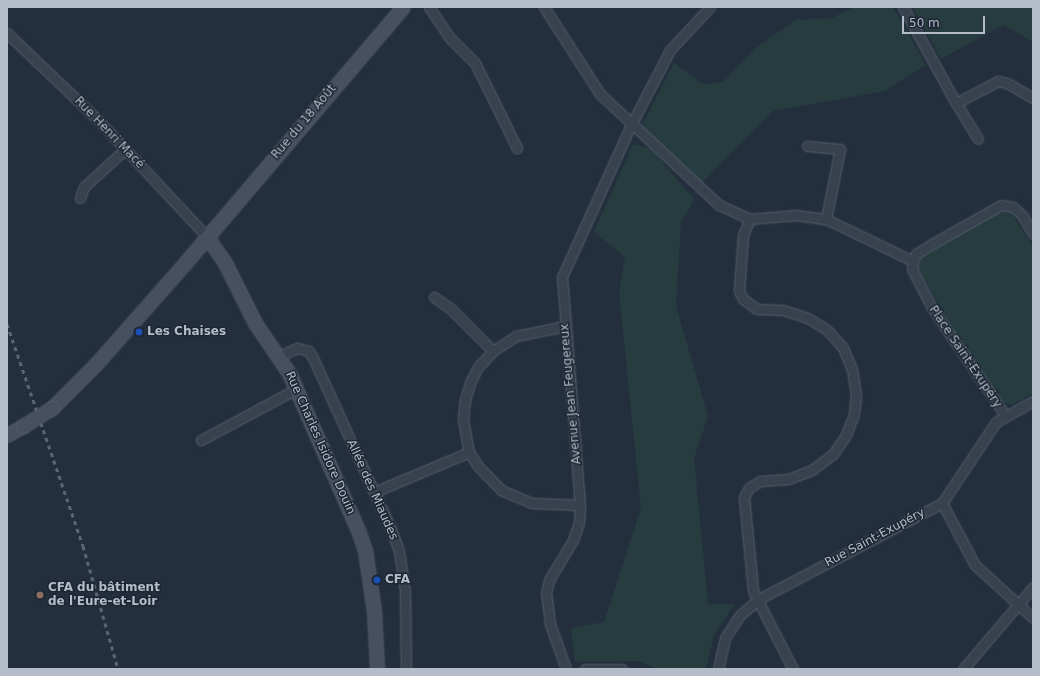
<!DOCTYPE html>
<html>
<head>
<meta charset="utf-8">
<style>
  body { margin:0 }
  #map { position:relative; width:1040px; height:676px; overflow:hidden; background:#242f3e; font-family:"DejaVu Sans",sans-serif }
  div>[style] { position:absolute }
  .green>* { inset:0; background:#263c3f }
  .roads { filter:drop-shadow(0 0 1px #565f6c) drop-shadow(0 0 1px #565f6c) }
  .street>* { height:9px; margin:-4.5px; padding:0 4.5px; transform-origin:4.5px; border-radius:4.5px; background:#38414e }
  .secondary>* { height:13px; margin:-6.5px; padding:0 6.5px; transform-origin:6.5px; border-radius:6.5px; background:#465061 }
  .rail>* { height:3px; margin-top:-1.5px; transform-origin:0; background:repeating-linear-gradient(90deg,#5a6575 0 4px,transparent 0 8px) }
  .bridges { filter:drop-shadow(0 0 1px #565f6c) drop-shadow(0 0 1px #565f6c) }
  .secondary-bridge>* { height:13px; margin:-6.5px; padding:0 6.5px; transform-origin:6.5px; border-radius:6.5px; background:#465061 }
  .dots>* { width:11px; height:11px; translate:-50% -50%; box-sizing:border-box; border:2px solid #1d2633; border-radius:50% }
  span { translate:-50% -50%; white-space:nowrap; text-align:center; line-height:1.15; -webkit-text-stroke:3px #1d2633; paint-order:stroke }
  .street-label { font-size:12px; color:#b4bcc9 }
  .poi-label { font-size:12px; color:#b4bcc9; font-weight:700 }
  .left { translate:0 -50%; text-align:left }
  .frame { position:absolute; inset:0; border:8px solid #b4bcc9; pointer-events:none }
  .scale { position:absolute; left:902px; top:16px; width:83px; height:18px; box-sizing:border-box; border:2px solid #b4bcc9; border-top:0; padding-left:5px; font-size:12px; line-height:14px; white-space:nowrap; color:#b4bcc9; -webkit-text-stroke:3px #1d2633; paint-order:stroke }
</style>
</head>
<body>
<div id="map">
  <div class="green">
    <div style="clip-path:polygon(854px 7px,893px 7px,926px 65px,885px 91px,773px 111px,702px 183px,641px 127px,674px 63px,703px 84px,723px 82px,758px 46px,796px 20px,832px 18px)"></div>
    <div style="clip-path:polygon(912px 7px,1033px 7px,1033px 42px,1003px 25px,941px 59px)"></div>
    <div style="clip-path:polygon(633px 144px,651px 149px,694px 199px,681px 223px,676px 306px,708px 416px,694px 458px,708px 604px,735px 604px,714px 635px,706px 669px,657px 669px,638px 661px,575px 662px,571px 628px,604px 622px,641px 508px,619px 292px,625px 257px,594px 232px)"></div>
    <div style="clip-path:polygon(995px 213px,1011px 213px,1033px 246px,1033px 393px,1013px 405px,1002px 402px,958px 339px,918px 268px,922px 257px)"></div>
  </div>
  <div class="roads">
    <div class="street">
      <div style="left:429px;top:7px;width:37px;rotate:56deg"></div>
      <div style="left:450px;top:38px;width:35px;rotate:45deg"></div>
      <div style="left:475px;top:63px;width:95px;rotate:63.7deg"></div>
      <div style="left:544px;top:7px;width:103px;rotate:57.2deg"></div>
      <div style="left:600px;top:94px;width:163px;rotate:43deg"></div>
      <div style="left:719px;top:205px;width:34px;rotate:24deg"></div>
      <div style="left:750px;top:219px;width:46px;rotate:-5deg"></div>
      <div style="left:796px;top:215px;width:30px;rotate:8deg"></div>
      <div style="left:826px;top:219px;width:97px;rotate:25.8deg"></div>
      <div style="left:903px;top:7px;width:110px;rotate:61.1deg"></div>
      <div style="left:956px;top:103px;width:47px;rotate:-27.6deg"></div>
      <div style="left:998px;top:81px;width:9px;rotate:13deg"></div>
      <div style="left:1007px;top:83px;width:30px;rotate:30deg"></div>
      <div style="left:7px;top:33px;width:127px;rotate:43.7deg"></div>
      <div style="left:99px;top:121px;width:158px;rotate:47deg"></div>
      <div style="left:956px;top:103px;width:42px;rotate:58.6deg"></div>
      <div style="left:807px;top:146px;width:33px;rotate:5deg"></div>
      <div style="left:840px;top:149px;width:71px;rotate:101.3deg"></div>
      <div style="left:80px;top:198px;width:12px;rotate:-70deg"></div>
      <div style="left:84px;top:187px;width:56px;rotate:-42.8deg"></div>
      <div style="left:750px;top:219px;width:17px;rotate:114deg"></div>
      <div style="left:743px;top:235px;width:56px;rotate:94.1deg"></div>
      <div style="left:739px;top:291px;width:9px;rotate:63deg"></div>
      <div style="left:743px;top:299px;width:17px;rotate:36deg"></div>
      <div style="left:757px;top:309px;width:26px;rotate:2deg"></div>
      <div style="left:783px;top:310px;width:26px;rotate:18deg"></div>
      <div style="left:808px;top:318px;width:22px;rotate:32deg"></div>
      <div style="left:827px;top:330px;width:24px;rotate:48deg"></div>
      <div style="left:843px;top:348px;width:23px;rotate:67deg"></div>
      <div style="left:852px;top:369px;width:26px;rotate:81deg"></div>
      <div style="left:856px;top:395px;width:19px;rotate:96deg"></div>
      <div style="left:854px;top:414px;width:22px;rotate:111deg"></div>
      <div style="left:846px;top:435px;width:23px;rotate:124deg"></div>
      <div style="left:833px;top:454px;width:26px;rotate:143deg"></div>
      <div style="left:812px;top:470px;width:26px;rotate:159deg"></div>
      <div style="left:788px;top:479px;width:28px;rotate:176deg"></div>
      <div style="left:760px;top:481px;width:13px;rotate:148deg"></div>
      <div style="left:749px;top:488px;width:10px;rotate:119deg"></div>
      <div style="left:744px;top:497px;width:94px;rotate:84.5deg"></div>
      <div style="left:753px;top:591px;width:88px;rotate:62.9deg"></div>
      <div style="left:434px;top:297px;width:19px;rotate:35deg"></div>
      <div style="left:450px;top:308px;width:61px;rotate:45deg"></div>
      <div style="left:565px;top:326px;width:50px;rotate:168.5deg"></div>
      <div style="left:516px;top:336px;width:27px;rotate:147deg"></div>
      <div style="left:493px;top:351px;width:22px;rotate:133deg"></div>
      <div style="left:478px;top:367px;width:18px;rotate:117deg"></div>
      <div style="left:470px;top:383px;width:18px;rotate:106deg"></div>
      <div style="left:465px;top:400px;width:19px;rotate:96deg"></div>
      <div style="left:463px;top:419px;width:34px;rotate:80deg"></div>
      <div style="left:469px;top:452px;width:15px;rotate:58deg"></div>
      <div style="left:477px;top:465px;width:35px;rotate:46deg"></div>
      <div style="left:501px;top:490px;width:33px;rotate:23deg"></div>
      <div style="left:531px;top:503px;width:49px;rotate:2.3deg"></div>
      <div style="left:279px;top:356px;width:20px;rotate:-24deg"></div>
      <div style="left:297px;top:348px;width:12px;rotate:14deg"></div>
      <div style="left:309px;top:351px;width:8px;rotate:60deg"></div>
      <div style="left:313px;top:358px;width:188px;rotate:65.5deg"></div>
      <div style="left:391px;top:529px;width:23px;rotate:70deg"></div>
      <div style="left:399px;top:551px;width:40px;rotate:81.5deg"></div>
      <div style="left:405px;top:591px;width:78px;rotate:89.3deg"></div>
      <div style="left:1005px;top:415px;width:130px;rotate:-124.3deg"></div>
      <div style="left:932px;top:308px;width:44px;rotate:-117.1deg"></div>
      <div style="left:912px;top:269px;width:8px;rotate:-83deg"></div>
      <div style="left:913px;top:261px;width:8px;rotate:-67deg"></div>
      <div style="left:916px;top:254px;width:19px;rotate:-32deg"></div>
      <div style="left:932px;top:244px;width:79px;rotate:-29.5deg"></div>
      <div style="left:1001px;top:205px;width:12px;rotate:9deg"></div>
      <div style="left:1013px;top:207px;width:12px;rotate:42deg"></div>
      <div style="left:1022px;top:215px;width:22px;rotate:60deg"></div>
      <div style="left:201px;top:440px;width:108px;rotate:-28.2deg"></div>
      <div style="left:374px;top:492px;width:103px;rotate:-22.8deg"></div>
      <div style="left:942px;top:503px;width:70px;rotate:62deg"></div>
      <div style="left:975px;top:565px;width:79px;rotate:42.4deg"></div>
      <div style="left:566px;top:669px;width:48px;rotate:-109.6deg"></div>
      <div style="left:550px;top:624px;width:31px;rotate:-97deg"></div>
      <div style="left:546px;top:593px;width:13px;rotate:-77deg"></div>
      <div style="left:549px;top:580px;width:47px;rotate:-59deg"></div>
      <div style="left:573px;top:540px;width:18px;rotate:-71deg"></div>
      <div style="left:579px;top:523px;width:18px;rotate:-87deg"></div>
      <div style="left:580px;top:505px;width:229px;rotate:-94.5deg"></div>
      <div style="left:562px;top:277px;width:169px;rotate:-65.6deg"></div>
      <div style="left:632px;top:123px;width:82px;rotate:-62.5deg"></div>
      <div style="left:670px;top:50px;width:59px;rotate:-47.1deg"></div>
      <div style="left:585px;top:669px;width:37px"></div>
      <div style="left:718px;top:669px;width:32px;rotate:-77deg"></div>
      <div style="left:725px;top:638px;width:27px;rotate:-57deg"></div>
      <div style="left:740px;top:615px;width:25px;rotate:-40deg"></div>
      <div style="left:759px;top:599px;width:207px;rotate:-27.7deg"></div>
      <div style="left:942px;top:503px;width:97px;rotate:-56.3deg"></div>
      <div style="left:996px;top:422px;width:43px;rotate:-29.6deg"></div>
      <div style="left:963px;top:669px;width:108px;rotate:-49.5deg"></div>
    </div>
    <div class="secondary">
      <div style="left:207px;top:237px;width:29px;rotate:55deg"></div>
      <div style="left:224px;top:261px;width:69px;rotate:63.4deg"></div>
      <div style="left:255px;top:323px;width:60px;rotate:55.8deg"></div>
      <div style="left:289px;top:373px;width:171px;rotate:66.3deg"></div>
      <div style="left:358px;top:530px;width:21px;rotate:71deg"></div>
      <div style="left:365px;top:550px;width:62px;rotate:81.6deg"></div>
      <div style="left:374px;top:611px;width:58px;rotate:87deg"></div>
      <div style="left:52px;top:408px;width:62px;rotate:-45deg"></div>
      <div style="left:96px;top:364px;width:135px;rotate:-48.6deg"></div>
      <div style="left:185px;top:263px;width:336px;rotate:-49.6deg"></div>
      <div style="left:7px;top:435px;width:18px;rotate:-29deg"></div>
    </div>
  </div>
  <div class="rail">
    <div style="left:7px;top:324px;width:235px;rotate:71.1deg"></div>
    <div style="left:83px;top:546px;width:128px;rotate:74.1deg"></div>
  </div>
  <div class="bridges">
    <div class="secondary-bridge">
      <div style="left:23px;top:426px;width:34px;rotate:-32deg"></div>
    </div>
  </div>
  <div class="dots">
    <div style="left:139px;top:332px;background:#1a4fb4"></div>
    <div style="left:377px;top:580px;background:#1a4fb4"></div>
    <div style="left:40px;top:595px;background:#8d6e63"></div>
  </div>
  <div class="street-label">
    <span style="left:304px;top:122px;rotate:-50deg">Rue du 18 Août</span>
    <span style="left:109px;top:133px;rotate:46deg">Rue Henri Macé</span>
    <span style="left:965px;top:357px;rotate:56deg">Place Saint-Exupéry</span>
    <span style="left:571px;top:394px;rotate:-95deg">Avenue Jean Feugereux</span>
    <span style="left:320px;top:443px;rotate:66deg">Rue Charles Isidore Douin</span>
    <span style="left:372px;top:490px;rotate:66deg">Allée des Miaudes</span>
    <span style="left:875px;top:538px;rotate:-28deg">Rue Saint-Exupéry</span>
  </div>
  <div class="poi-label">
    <span class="left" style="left:147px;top:332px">Les Chaises</span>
    <span class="left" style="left:385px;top:580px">CFA</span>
    <span class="left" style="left:48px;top:595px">CFA du bâtiment<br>de l'Eure-et-Loir</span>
  </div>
  <div class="frame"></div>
  <div class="scale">50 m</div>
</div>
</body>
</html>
